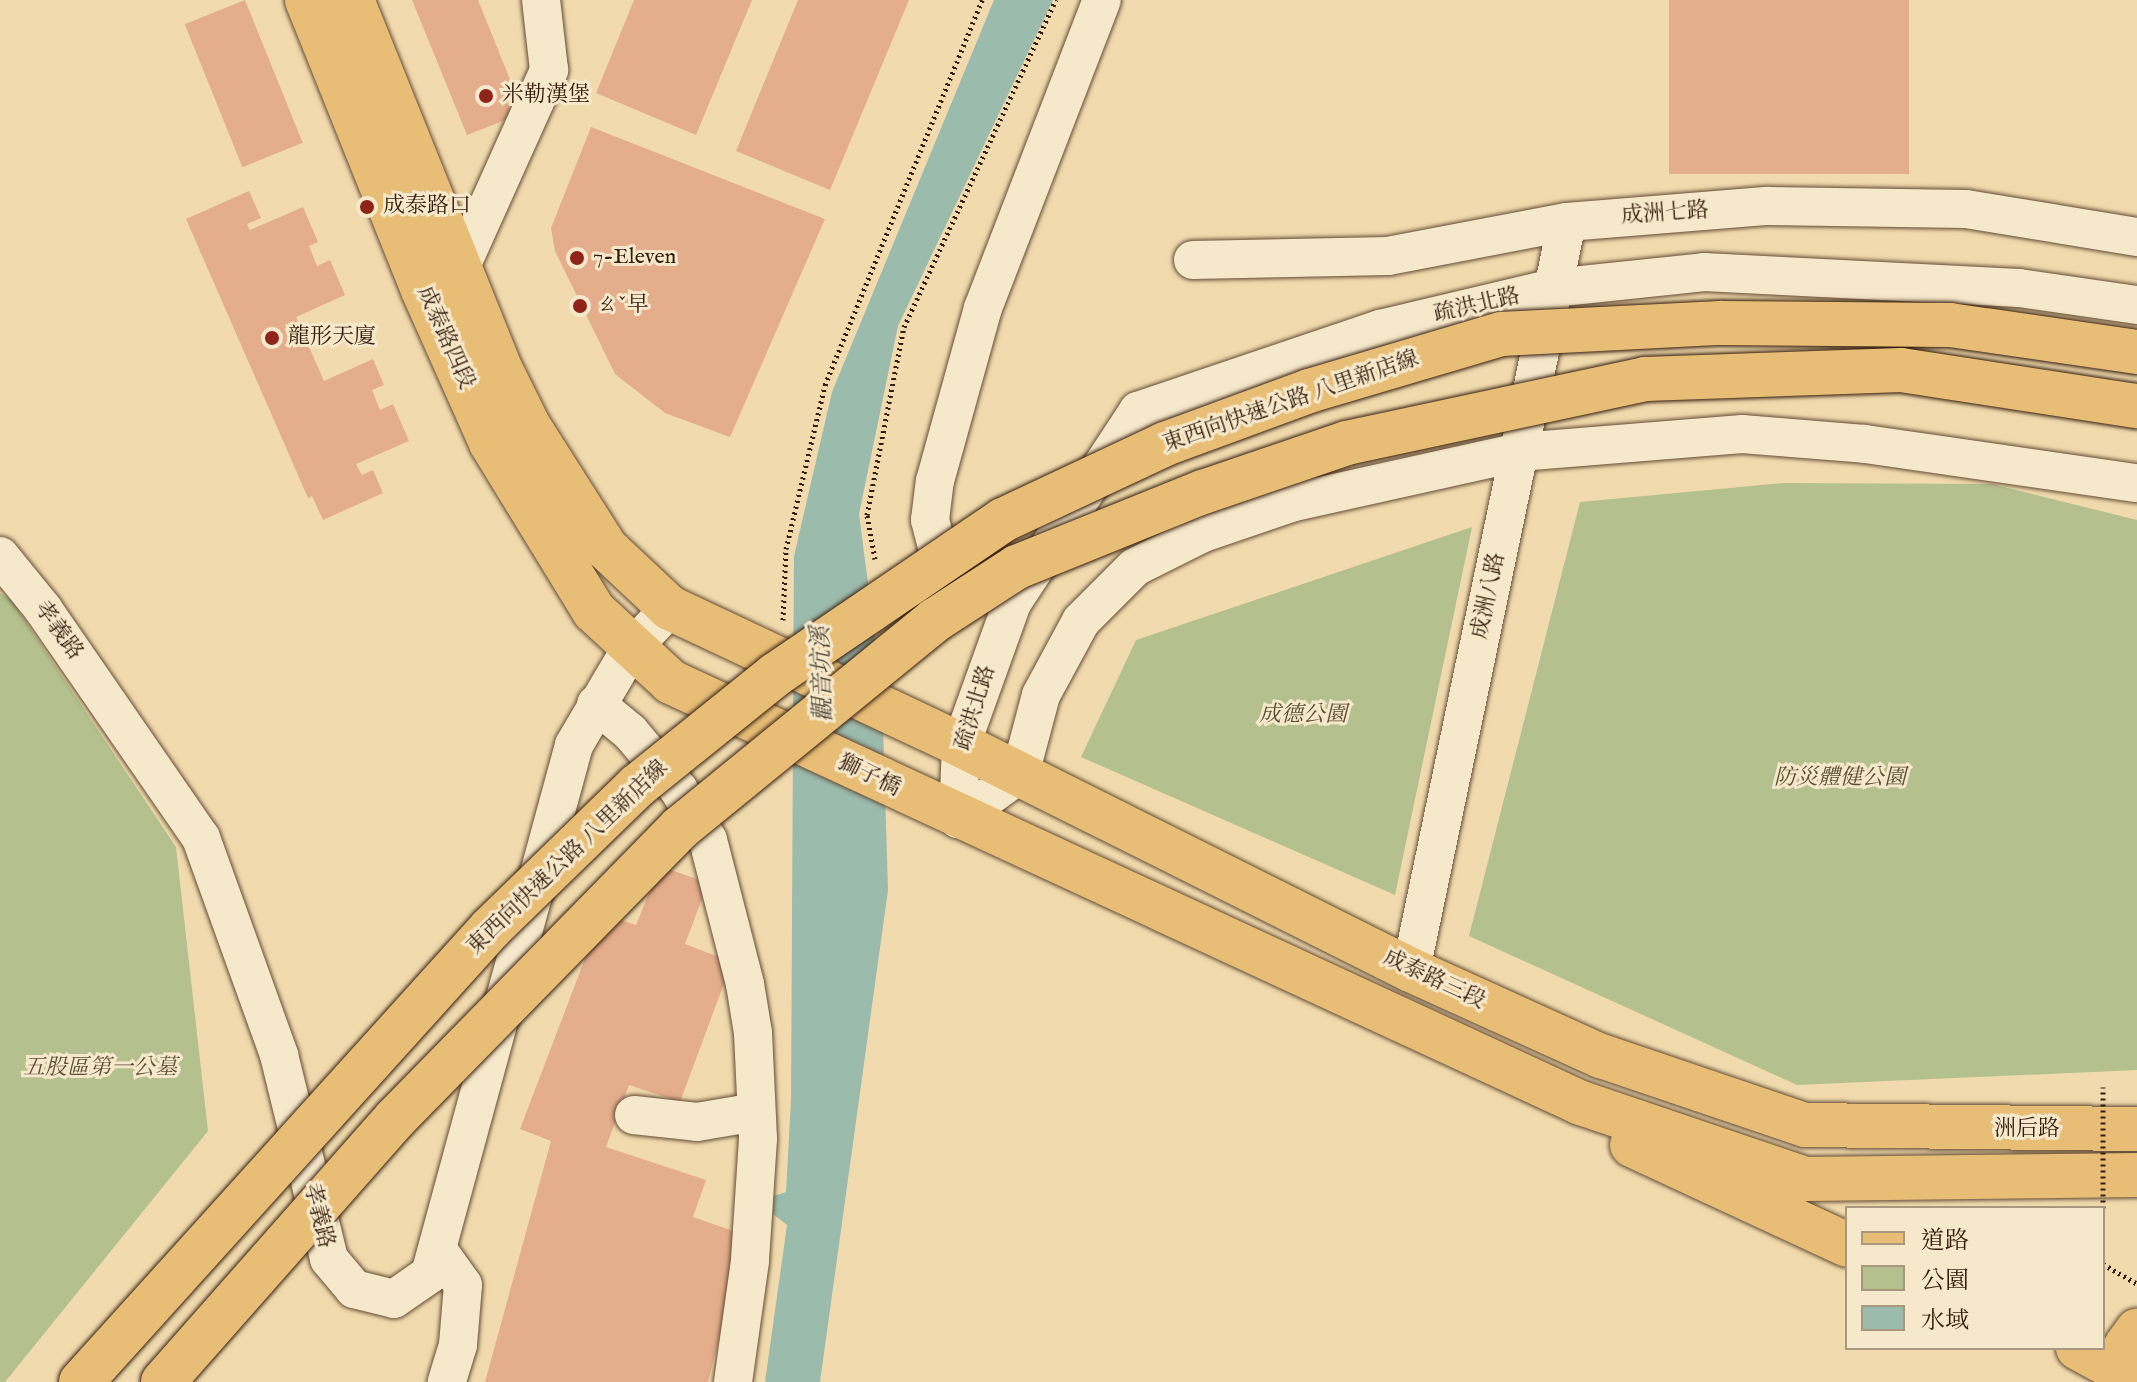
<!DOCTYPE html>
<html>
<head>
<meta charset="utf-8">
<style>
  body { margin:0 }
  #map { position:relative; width:2137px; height:1382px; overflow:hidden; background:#f1dbae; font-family:"IM FELL English","Noto Serif TC",serif }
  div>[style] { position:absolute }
  .green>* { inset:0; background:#b4c18f }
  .water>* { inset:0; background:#9bbbad }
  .building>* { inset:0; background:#e4ad8b; transform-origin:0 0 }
  .path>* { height:5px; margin-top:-2.5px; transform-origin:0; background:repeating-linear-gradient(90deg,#351d0e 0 2px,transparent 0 6px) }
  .roads { filter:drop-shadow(0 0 2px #644c36) drop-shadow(0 0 2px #644c36) }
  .minor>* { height:38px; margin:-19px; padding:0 19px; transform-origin:19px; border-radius:19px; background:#f6e8ca }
  .major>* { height:44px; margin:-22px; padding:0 22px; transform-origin:22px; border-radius:22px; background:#e8be77 }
  .path-bridge>* { height:5px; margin-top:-2.5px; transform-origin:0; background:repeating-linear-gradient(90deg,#351d0e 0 2px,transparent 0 6px) }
  .bridges { filter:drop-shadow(0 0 2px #351d0e) drop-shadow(0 0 2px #351d0e) }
  .highway-bridge>* { height:44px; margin:-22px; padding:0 22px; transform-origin:22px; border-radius:22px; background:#e8be77 }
  .dots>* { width:22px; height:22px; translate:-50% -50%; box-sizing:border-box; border:4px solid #f6e8ca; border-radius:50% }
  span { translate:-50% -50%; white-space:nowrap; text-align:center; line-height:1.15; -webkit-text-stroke:6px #f6e8ca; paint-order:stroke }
  .poi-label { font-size:22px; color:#351d0e }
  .left { translate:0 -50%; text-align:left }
  .street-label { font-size:22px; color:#351d0e }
  .park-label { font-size:22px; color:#5b4e35; font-style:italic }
  .water-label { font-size:24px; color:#544c3e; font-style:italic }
  .legend { position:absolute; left:1845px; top:1206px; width:260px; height:144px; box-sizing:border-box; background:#f6e8ca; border:2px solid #a9977f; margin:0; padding:10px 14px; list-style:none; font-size:24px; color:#351d0e }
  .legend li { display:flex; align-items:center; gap:16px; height:40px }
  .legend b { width:40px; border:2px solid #a9977f }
</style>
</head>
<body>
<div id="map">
  <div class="green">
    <div style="clip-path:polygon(1783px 483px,1992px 484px,2137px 520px,2137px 1070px,1797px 1085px,1469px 936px,1580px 502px)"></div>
    <div style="clip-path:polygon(1472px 527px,1395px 895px,1081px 757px,1136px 640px)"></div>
    <div style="clip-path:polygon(0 593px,12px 601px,176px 847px,208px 1131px,5px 1382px,0 1382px)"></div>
  </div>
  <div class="water">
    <div style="clip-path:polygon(994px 0,1053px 0,898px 326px,859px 514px,882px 691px,888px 890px,820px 1382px,765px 1382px,787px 1225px,773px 1214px,774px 1196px,786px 1192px,791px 1100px,794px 556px,832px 392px)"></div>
  </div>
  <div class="building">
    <div style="left:245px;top:0;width:154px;height:65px;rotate:68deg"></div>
    <div style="clip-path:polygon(412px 0,478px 0,517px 97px,507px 102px,513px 117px,467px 135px)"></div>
    <div style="clip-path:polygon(634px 0,752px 0,696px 135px,596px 93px)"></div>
    <div style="clip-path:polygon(798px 0,909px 0,830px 190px,736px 151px)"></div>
    <div style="left:1669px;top:0;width:240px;height:174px"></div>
    <div style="clip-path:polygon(591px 127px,825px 219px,730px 437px,665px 413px,615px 374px,555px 251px,551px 228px)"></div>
    <div style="clip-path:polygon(249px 191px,261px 218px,247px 224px,250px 230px,303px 207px,318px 242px,309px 246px,317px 266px,330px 260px,345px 295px,296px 317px,324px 381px,373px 359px,384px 385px,372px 390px,380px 410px,393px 404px,409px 441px,356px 464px,362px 475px,373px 470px,383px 493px,323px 520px,312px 496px,308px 498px,186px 219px)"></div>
    <div style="clip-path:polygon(660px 866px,708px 883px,685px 944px,732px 962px,680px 1102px,629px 1085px,606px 1147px,706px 1180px,693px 1217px,745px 1235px,708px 1382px,485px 1382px,551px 1141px,520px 1129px,602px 914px,636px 925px)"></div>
  </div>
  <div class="path">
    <div style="left:875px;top:559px;width:45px;rotate:-100.3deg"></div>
    <div style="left:867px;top:515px;width:192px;rotate:-78.9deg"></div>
    <div style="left:904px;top:327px;width:361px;rotate:-65.1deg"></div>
    <div style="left:783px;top:620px;width:71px;rotate:-87.6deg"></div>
    <div style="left:786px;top:549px;width:169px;rotate:-76.6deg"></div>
    <div style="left:825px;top:385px;width:416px;rotate:-67.8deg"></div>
    <div style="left:2103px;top:1264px;width:39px;rotate:30deg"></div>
  </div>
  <div class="roads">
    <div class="minor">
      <div style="left:1193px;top:260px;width:195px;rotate:-1.2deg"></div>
      <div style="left:1388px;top:256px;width:182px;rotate:-10.8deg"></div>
      <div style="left:1567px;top:222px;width:202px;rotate:-4.6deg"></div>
      <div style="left:1768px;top:206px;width:198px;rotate:0.9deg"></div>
      <div style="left:1966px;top:209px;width:173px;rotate:9.3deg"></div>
      <div style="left:442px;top:278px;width:24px;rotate:-35deg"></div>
      <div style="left:462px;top:264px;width:213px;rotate:-65.8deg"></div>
      <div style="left:549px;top:70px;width:70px;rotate:-96.5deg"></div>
      <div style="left:0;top:556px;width:68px;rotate:50.9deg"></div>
      <div style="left:43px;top:609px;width:278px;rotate:55.4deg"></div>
      <div style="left:201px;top:838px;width:231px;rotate:70.2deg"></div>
      <div style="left:279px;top:1055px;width:210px;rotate:76.2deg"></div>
      <div style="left:329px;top:1259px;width:39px;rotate:50deg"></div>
      <div style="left:354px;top:1289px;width:41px;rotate:14deg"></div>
      <div style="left:394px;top:1299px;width:44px;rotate:-34.8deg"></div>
      <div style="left:430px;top:1274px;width:548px;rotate:-74.77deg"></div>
      <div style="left:574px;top:745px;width:110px;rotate:-59.5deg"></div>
      <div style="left:630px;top:650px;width:58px;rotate:-46.4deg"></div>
      <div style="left:958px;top:580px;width:15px;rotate:-157deg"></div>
      <div style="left:944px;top:574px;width:56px;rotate:-104.5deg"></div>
      <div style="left:930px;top:520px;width:39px;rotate:-83deg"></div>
      <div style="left:935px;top:481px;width:180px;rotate:-74.5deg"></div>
      <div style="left:983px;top:308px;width:330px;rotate:-68.9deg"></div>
      <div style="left:596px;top:704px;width:44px;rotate:39.5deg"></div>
      <div style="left:630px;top:732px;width:76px;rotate:49.8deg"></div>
      <div style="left:679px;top:790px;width:58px;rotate:59.9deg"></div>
      <div style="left:708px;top:840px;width:149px;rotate:75.6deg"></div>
      <div style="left:745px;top:984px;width:50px;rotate:80.7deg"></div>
      <div style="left:753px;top:1033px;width:106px;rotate:87.3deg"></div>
      <div style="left:758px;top:1139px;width:122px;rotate:93.8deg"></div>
      <div style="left:750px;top:1261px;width:122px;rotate:98deg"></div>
      <div style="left:958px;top:819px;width:74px;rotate:-87.7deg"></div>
      <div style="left:961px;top:745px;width:151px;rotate:-70.2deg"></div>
      <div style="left:1012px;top:603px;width:230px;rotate:-56.7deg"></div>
      <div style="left:1138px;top:411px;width:256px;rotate:-18.7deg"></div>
      <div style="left:1380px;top:329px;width:178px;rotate:-13.3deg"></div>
      <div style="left:1553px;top:288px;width:152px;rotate:-6deg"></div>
      <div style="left:1704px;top:272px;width:315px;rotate:2.9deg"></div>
      <div style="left:2019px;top:288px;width:119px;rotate:8.2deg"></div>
      <div style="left:958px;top:819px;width:77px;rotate:-36deg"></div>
      <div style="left:1020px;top:774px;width:82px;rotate:-75.1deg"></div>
      <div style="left:1041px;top:695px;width:84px;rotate:-61.6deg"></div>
      <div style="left:1081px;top:621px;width:76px;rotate:-45deg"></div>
      <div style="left:1135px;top:567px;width:76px;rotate:-26.6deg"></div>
      <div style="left:1203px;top:533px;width:96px;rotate:-18.8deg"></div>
      <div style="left:1294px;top:502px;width:230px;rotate:-12.5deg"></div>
      <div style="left:1519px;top:452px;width:224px;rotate:-4.6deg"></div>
      <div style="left:1742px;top:434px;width:123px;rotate:4.6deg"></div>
      <div style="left:1865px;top:444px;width:275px;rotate:8.2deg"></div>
      <div style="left:1411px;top:970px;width:764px;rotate:-78.22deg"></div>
      <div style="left:634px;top:1115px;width:63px;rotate:6.3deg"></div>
      <div style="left:697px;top:1122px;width:60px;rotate:-9.6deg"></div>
      <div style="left:438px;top:1250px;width:43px;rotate:54.5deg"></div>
      <div style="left:463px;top:1285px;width:60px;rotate:94.8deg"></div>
      <div style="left:458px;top:1345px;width:39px;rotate:107deg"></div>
    </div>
    <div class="major">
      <div style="left:307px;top:0;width:312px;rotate:68.2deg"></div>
      <div style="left:423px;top:290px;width:167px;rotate:66deg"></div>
      <div style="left:491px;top:443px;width:197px;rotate:58.5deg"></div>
      <div style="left:594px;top:611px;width:105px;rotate:42.7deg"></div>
      <div style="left:671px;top:682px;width:1003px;rotate:24.83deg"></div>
      <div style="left:1581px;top:1103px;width:237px;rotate:18.7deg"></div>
      <div style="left:1806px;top:1179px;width:331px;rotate:-0.7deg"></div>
      <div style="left:352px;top:0;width:392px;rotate:68.1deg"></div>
      <div style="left:498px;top:364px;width:68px;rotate:63.8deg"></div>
      <div style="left:528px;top:425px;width:146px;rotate:57.6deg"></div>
      <div style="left:606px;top:548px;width:88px;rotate:43.2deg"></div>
      <div style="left:670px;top:608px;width:322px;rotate:25.2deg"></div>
      <div style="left:961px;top:745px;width:503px;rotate:26.57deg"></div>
      <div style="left:1411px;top:970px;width:209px;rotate:24.4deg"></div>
      <div style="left:1601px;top:1056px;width:215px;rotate:18.7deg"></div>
      <div style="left:1805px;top:1125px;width:332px;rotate:0.7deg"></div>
      <div style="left:1632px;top:1145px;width:237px;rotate:24.9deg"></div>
      <div style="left:2126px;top:1346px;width:19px;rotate:-54deg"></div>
      <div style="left:2078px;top:1348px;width:67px;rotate:28.5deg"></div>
    </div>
  </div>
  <div class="path-bridge">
    <div style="left:2103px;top:1208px;width:121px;rotate:-90deg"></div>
  </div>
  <div class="bridges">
    <div class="highway-bridge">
      <div style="left:81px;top:1382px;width:612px;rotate:-47.92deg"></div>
      <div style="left:491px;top:928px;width:204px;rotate:-44.2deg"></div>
      <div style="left:637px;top:786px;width:177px;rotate:-38.8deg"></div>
      <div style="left:775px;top:675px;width:276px;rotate:-34.2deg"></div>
      <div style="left:1003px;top:520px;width:179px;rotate:-25.1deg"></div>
      <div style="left:1165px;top:444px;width:153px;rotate:-20.2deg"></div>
      <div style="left:1309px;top:391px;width:200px;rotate:-16.5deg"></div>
      <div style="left:1501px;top:334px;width:220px;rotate:-2.9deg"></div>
      <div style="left:1721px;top:323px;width:229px;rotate:0.5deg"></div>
      <div style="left:1950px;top:325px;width:189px;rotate:8.2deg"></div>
      <div style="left:163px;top:1382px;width:351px;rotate:-48.6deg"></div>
      <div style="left:395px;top:1119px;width:407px;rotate:-45.6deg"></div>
      <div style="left:680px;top:828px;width:329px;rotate:-39.2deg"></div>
      <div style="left:935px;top:620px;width:98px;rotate:-32.9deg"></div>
      <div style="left:1017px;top:567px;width:201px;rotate:-22deg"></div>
      <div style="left:1203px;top:492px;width:152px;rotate:-18.8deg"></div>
      <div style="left:1347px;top:443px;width:305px;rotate:-12.1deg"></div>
      <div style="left:1645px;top:379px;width:256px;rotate:-2deg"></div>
      <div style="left:1901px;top:370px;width:239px;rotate:8.7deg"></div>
    </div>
  </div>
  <div class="dots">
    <div style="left:486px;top:96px;background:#8f2418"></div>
    <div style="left:367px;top:207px;background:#8f2418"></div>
    <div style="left:577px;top:258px;background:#8f2418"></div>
    <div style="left:580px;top:306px;background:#8f2418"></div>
    <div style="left:272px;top:338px;background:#8f2418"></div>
  </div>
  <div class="poi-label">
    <span class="left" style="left:502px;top:96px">米勒漢堡</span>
    <span class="left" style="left:383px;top:207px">成泰路口</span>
    <span class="left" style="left:593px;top:258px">7-Eleven</span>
    <span class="left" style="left:596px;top:306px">ㄠˇ早</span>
    <span class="left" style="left:288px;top:338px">龍形天廈</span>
  </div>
  <div class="street-label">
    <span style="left:1665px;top:214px;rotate:-4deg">成洲七路</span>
    <span style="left:1477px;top:306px;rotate:-13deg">疏洪北路</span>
    <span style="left:445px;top:338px;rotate:66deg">成泰路四段</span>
    <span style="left:1291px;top:402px;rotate:-19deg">東西向快速公路 八里新店線</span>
    <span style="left:1489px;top:596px;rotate:-78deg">成洲八路</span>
    <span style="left:58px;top:631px;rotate:54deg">孝義路</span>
    <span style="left:976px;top:708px;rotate:-73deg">疏洪北路</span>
    <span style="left:869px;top:776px;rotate:26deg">獅子橋</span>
    <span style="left:568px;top:858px;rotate:-44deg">東西向快速公路 八里新店線</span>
    <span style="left:1434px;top:980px;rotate:25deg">成泰路三段</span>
    <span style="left:2027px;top:1130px">洲后路</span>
    <span style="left:318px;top:1216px;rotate:76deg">孝義路</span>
  </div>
  <div class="park-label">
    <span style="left:1303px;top:716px">成德公園</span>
    <span style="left:1840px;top:779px">防災體健公園</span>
    <span style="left:100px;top:1069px">五股區第一公墓</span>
  </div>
  <div class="water-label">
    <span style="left:823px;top:674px;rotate:-92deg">觀音坑溪</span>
  </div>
  <ul class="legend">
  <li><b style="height:10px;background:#e8be77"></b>道路</li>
  <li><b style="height:22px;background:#b4c18f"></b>公園</li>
  <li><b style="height:22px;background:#9bbbad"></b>水域</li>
  </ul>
</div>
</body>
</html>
